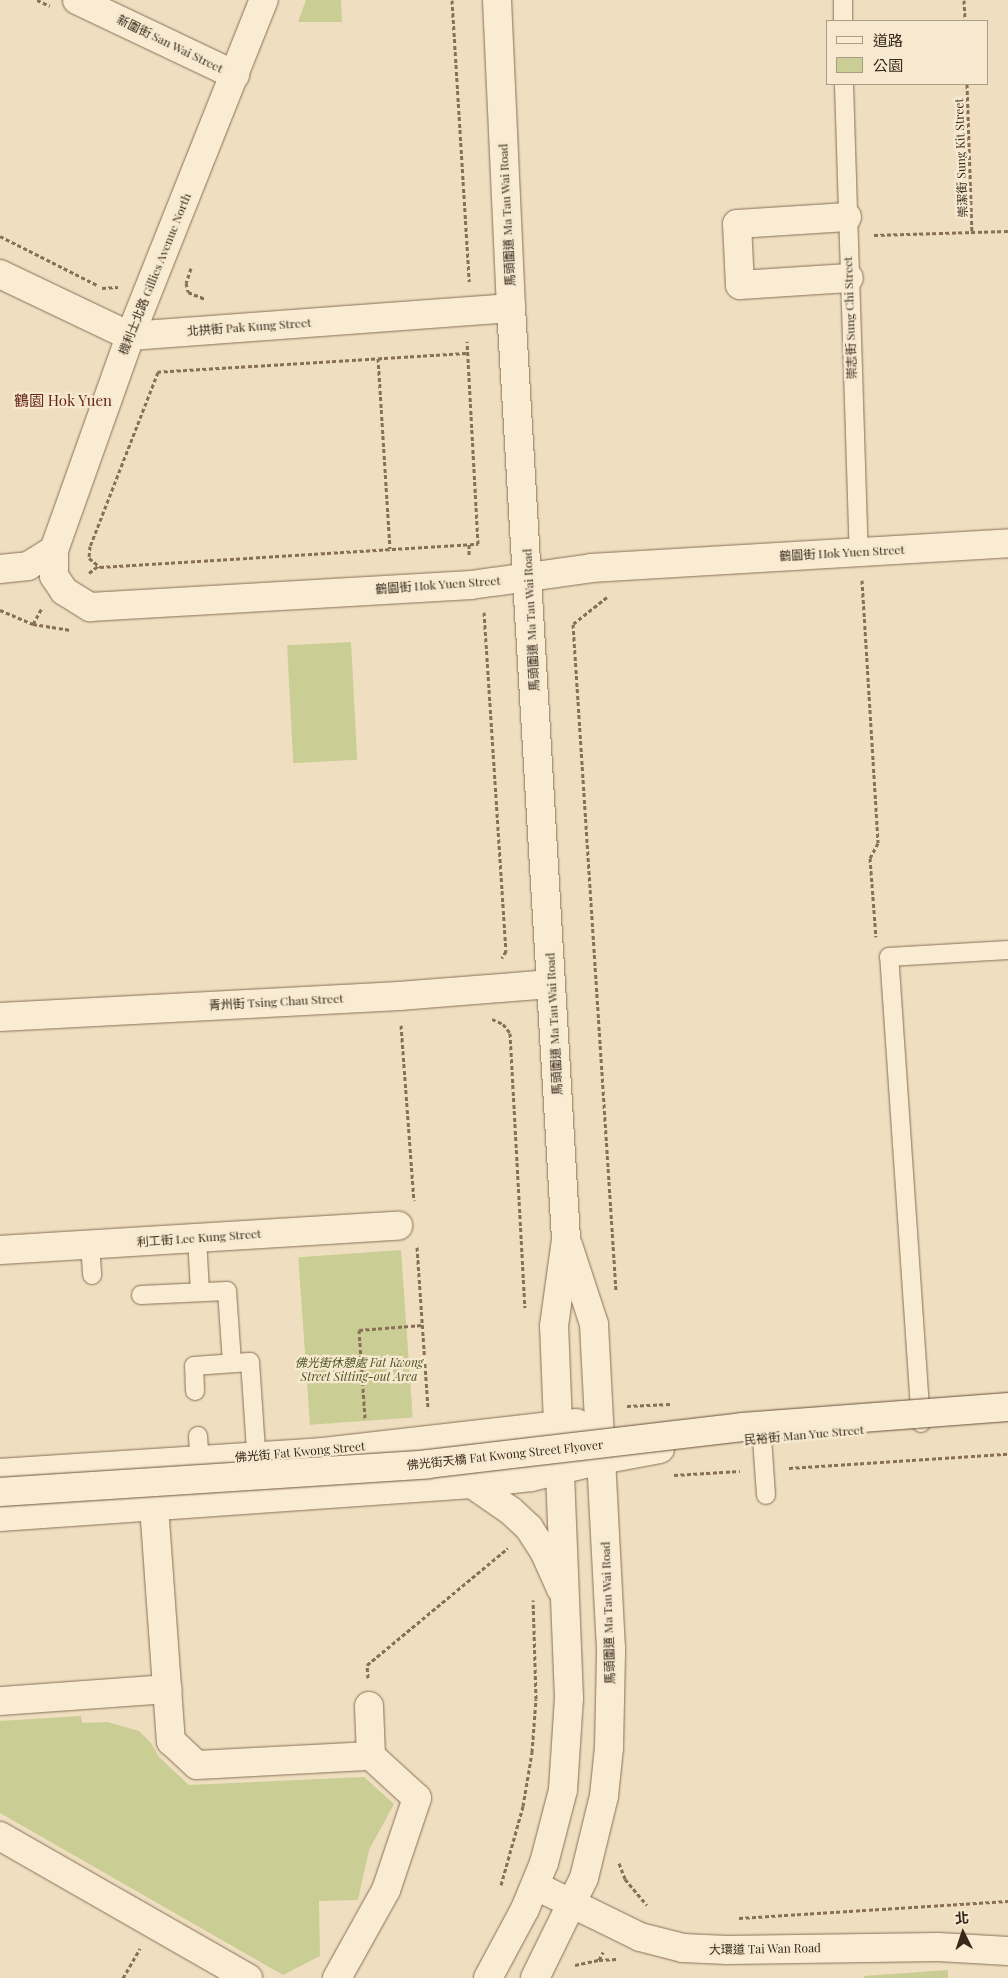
<!DOCTYPE html>
<html>
<head>
<meta charset="utf-8">
<style>
  body { margin:0 }
  #map { position:relative; width:1008px; height:1978px; overflow:hidden; background:#efdfc0; font-family:"Playfair Display","Noto Sans TC",serif }
  div>[style] { position:absolute }
  .green>* { inset:0; background:#cacd94; transform-origin:0 0 }
  .path>* { height:3px; margin-top:-1.5px; transform-origin:0; background:repeating-linear-gradient(90deg,#896f57 0 4px,transparent 0 6.5px) }
  .roads { filter:drop-shadow(0 0 1px #896f57) drop-shadow(0 0 1px #896f57) }
  .lane>* { height:18px; margin:-9px; padding:0 9px; transform-origin:9px; border-radius:9px; background:#faecd3 }
  .street>* { height:28px; margin:-14px; padding:0 14px; transform-origin:14px; border-radius:14px; background:#faecd3 }
  .secondary>* { height:28px; margin:-14px; padding:0 14px; transform-origin:14px; border-radius:14px; background:#faecd3 }
  .bridges { filter:drop-shadow(0 0 1px #6a503b) drop-shadow(0 0 1px #6a503b) }
  .secondary-bridge>* { height:28px; margin:-14px; padding:0 14px; transform-origin:14px; border-radius:14px; background:#faecd3 }
  span { translate:-50% -50%; white-space:nowrap; text-align:center; line-height:1.15; -webkit-text-stroke:4.5px #f6e9d0; paint-order:stroke }
  .street-label { font-size:12px; color:#38281c }
  .park-label { font-size:12px; color:#4b5522; font-style:italic }
  .quarter-label { font-size:15px; color:#66261a }
  .legend { position:absolute; left:826px; top:20px; width:162px; height:65px; box-sizing:border-box; background:#f6e9d0; border:1px solid #aa9c88; margin:0; padding:6px 9px; list-style:none; font-size:15px; color:#38281c }
  .legend li { display:flex; align-items:center; gap:10px; height:25px }
  .legend b { width:25px; border:1px solid #aa9c88 }
  .north { position:absolute; left:938px; top:1908px; width:50px; height:50px; -webkit-text-stroke:4px #f6e9d0; paint-order:stroke; rotate:356deg; font-size:14px; font-weight:700; line-height:20px; text-align:center; color:#38281c }
  .north::after { content:''; display:block; margin:auto; width:18px; height:22px; background:#38281c; clip-path:polygon(50% 0,100% 100%,50% 72%,0 100%) }
</style>
</head>
<body>
<div id="map">
  <div class="green">
    <div style="clip-path:polygon(306px 0,341px 0,342px 22px,298px 22px)"></div>
    <div style="left:351px;top:642px;width:118px;height:64px;rotate:87deg"></div>
    <div style="left:401px;top:1250px;width:168px;height:103px;rotate:86deg"></div>
    <div style="clip-path:polygon(81px 1716px,82px 1723px,107px 1722px,139px 1731px,151px 1743px,159px 1757px,189px 1785px,364px 1777px,394px 1804px,369px 1850px,358px 1900px,319px 1901px,320px 1956px,283px 1975px,0 1813px,0 1721px)"></div>
    <div style="clip-path:polygon(948px 1970px,948px 1978px,864px 1978px,864px 1976px)"></div>
  </div>
  <div class="path">
    <div style="left:37px;top:0;width:14px;rotate:25deg"></div>
    <div style="left:452px;top:0;width:282px;rotate:86.5deg"></div>
    <div style="left:964px;top:0;width:21px;rotate:87deg"></div>
    <div style="left:967px;top:84px;width:148px;rotate:88.1deg"></div>
    <div style="left:874px;top:235px;width:134px;rotate:-1.7deg"></div>
    <div style="left:0;top:236px;width:109px;rotate:26.8deg"></div>
    <div style="left:191px;top:268px;width:16px;rotate:108deg"></div>
    <div style="left:186px;top:283px;width:9px;rotate:77deg"></div>
    <div style="left:188px;top:292px;width:18px;rotate:22deg"></div>
    <div style="left:102px;top:288px;width:16px;rotate:-4deg"></div>
    <div style="left:466px;top:353px;width:309px;rotate:176.5deg"></div>
    <div style="left:158px;top:372px;width:187px;rotate:111.3deg"></div>
    <div style="left:90px;top:546px;width:12px;rotate:95deg"></div>
    <div style="left:89px;top:558px;width:14px;rotate:39deg"></div>
    <div style="left:100px;top:567px;width:379px;rotate:-3.5deg"></div>
    <div style="left:478px;top:544px;width:203px;rotate:-93.1deg"></div>
    <div style="left:378px;top:358px;width:191px;rotate:86.4deg"></div>
    <div style="left:469px;top:544px;width:12px;rotate:90deg"></div>
    <div style="left:89px;top:573px;width:11px;rotate:-38deg"></div>
    <div style="left:862px;top:580px;width:263px;rotate:86.5deg"></div>
    <div style="left:878px;top:843px;width:17px;rotate:118deg"></div>
    <div style="left:870px;top:858px;width:79px;rotate:85.7deg"></div>
    <div style="left:607px;top:597px;width:43px;rotate:141.5deg"></div>
    <div style="left:573px;top:624px;width:668px;rotate:86.31deg"></div>
    <div style="left:0;top:610px;width:36px;rotate:23deg"></div>
    <div style="left:33px;top:624px;width:38px;rotate:9deg"></div>
    <div style="left:484px;top:612px;width:340px;rotate:86.3deg"></div>
    <div style="left:506px;top:951px;width:8px;rotate:120deg"></div>
    <div style="left:33px;top:624px;width:18px;rotate:-61deg"></div>
    <div style="left:492px;top:1019px;width:12px;rotate:24deg"></div>
    <div style="left:503px;top:1024px;width:11px;rotate:52deg"></div>
    <div style="left:510px;top:1033px;width:275px;rotate:86.9deg"></div>
    <div style="left:401px;top:1025px;width:176px;rotate:85.8deg"></div>
    <div style="left:417px;top:1247px;width:163px;rotate:86.1deg"></div>
    <div style="left:627px;top:1406px;width:43px;rotate:-2.7deg"></div>
    <div style="left:365px;top:1418px;width:88px;rotate:-93.9deg"></div>
    <div style="left:359px;top:1330px;width:64px;rotate:-4.5deg"></div>
    <div style="left:789px;top:1468px;width:219px;rotate:-3.7deg"></div>
    <div style="left:674px;top:1475px;width:66px;rotate:-3.5deg"></div>
    <div style="left:368px;top:1678px;width:13px;rotate:-94deg"></div>
    <div style="left:367px;top:1665px;width:183px;rotate:-39.7deg"></div>
    <div style="left:619px;top:1863px;width:17px;rotate:69deg"></div>
    <div style="left:625px;top:1879px;width:34px;rotate:50deg"></div>
    <div style="left:501px;top:1885px;width:82px;rotate:-74.4deg"></div>
    <div style="left:523px;top:1806px;width:55px;rotate:-80.5deg"></div>
    <div style="left:532px;top:1752px;width:53px;rotate:-85.7deg"></div>
    <div style="left:536px;top:1699px;width:99px;rotate:-91.7deg"></div>
    <div style="left:739px;top:1918px;width:270px;rotate:-3.6deg"></div>
    <div style="left:599px;top:1960px;width:18px;rotate:-3deg"></div>
    <div style="left:575px;top:1965px;width:25px;rotate:-12deg"></div>
    <div style="left:599px;top:1960px;width:9px;rotate:-63deg"></div>
    <div style="left:123px;top:1978px;width:34px;rotate:-60deg"></div>
  </div>
  <div class="roads">
    <div class="lane">
      <div style="left:843px;top:0;width:21px;rotate:90deg"></div>
      <div style="left:844px;top:84px;width:468px;rotate:88.2deg"></div>
      <div style="left:197px;top:1238px;width:54px;rotate:86.8deg"></div>
      <div style="left:90px;top:1244px;width:31px;rotate:86deg"></div>
      <div style="left:141px;top:1295px;width:86px;rotate:-2.7deg"></div>
      <div style="left:227px;top:1291px;width:72px;rotate:86deg"></div>
      <div style="left:195px;top:1391px;width:25px;rotate:-92deg"></div>
      <div style="left:194px;top:1366px;width:56px;rotate:-4.1deg"></div>
      <div style="left:250px;top:1362px;width:104px;rotate:86.1deg"></div>
      <div style="left:921px;top:1423px;width:467px;rotate:-93.9deg"></div>
      <div style="left:889px;top:957px;width:119px;rotate:-3.4deg"></div>
      <div style="left:198px;top:1436px;width:32px;rotate:86deg"></div>
      <div style="left:762px;top:1438px;width:57px;rotate:86deg"></div>
    </div>
    <div class="street">
      <div style="left:77px;top:0;width:175px;rotate:25.4deg"></div>
      <div style="left:847px;top:217px;width:110px;rotate:176.4deg"></div>
      <div style="left:737px;top:224px;width:61px;rotate:87.2deg"></div>
      <div style="left:740px;top:285px;width:109px;rotate:-3.7deg"></div>
      <div style="left:0;top:274px;width:144px;rotate:25.5deg"></div>
      <div style="left:130px;top:336px;width:382px;rotate:-4.2deg"></div>
      <div style="left:54px;top:550px;width:26px;rotate:90deg"></div>
      <div style="left:54px;top:576px;width:18px;rotate:56deg"></div>
      <div style="left:64px;top:591px;width:31px;rotate:32deg"></div>
      <div style="left:90px;top:607px;width:382px;rotate:-3.3deg"></div>
      <div style="left:471px;top:585px;width:122px;rotate:-8deg"></div>
      <div style="left:592px;top:568px;width:417px;rotate:-3.4deg"></div>
      <div style="left:0;top:1017px;width:400px;rotate:-3deg"></div>
      <div style="left:399px;top:996px;width:152px;rotate:-4.5deg"></div>
      <div style="left:0;top:1250px;width:399px;rotate:-3.5deg"></div>
      <div style="left:601px;top:1460px;width:60px;rotate:-10.6deg"></div>
      <div style="left:153px;top:1492px;width:250px;rotate:85.9deg"></div>
      <div style="left:171px;top:1741px;width:35px;rotate:43deg"></div>
      <div style="left:197px;top:1765px;width:174px;rotate:-3deg"></div>
      <div style="left:371px;top:1756px;width:62px;rotate:42.4deg"></div>
      <div style="left:417px;top:1798px;width:97px;rotate:108.6deg"></div>
      <div style="left:386px;top:1890px;width:101px;rotate:119.1deg"></div>
      <div style="left:0;top:1701px;width:168px;rotate:-4.1deg"></div>
      <div style="left:369px;top:1706px;width:50px;rotate:87.7deg"></div>
      <div style="left:0;top:1836px;width:286px;rotate:29.8deg"></div>
      <div style="left:536px;top:1886px;width:116px;rotate:26.1deg"></div>
      <div style="left:640px;top:1937px;width:44px;rotate:14.3deg"></div>
      <div style="left:683px;top:1948px;width:44px;rotate:2.6deg"></div>
      <div style="left:727px;top:1950px;width:211px;rotate:-0.8deg"></div>
      <div style="left:938px;top:1947px;width:70px;rotate:3.3deg"></div>
    </div>
    <div class="secondary">
      <div style="left:0;top:569px;width:28px;rotate:-6deg"></div>
      <div style="left:28px;top:566px;width:31px;rotate:-32deg"></div>
      <div style="left:54px;top:550px;width:227px;rotate:-70.4deg"></div>
      <div style="left:130px;top:336px;width:362px;rotate:-68.3deg"></div>
      <div style="left:0;top:1473px;width:323px;rotate:-3.7deg"></div>
      <div style="left:322px;top:1452px;width:256px;rotate:-6.5deg"></div>
      <div style="left:472px;top:1484px;width:47px;rotate:34.7deg"></div>
      <div style="left:511px;top:1511px;width:25px;rotate:43deg"></div>
      <div style="left:529px;top:1528px;width:27px;rotate:57deg"></div>
      <div style="left:544px;top:1551px;width:42px;rotate:65.9deg"></div>
      <div style="left:0;top:1517px;width:473px;rotate:-4deg"></div>
      <div style="left:472px;top:1484px;width:59px;rotate:-6.8deg"></div>
      <div style="left:531px;top:1477px;width:72px;rotate:-13.7deg"></div>
      <div style="left:488px;top:1978px;width:78px;rotate:-61.8deg"></div>
      <div style="left:525px;top:1909px;width:50px;rotate:-67.6deg"></div>
      <div style="left:544px;top:1863px;width:75px;rotate:-75.4deg"></div>
      <div style="left:563px;top:1790px;width:92px;rotate:-86.3deg"></div>
      <div style="left:569px;top:1698px;width:372px;rotate:-92.3deg"></div>
      <div style="left:554px;top:1326px;width:88px;rotate:-82.1deg"></div>
      <div style="left:566px;top:1239px;width:933px;rotate:-93.38deg"></div>
      <div style="left:511px;top:308px;width:308px;rotate:-92.6deg"></div>
      <div style="left:535px;top:1978px;width:111px;rotate:-63.9deg"></div>
      <div style="left:584px;top:1878px;width:84px;rotate:-76.3deg"></div>
      <div style="left:604px;top:1796px;width:48px;rotate:-84.1deg"></div>
      <div style="left:609px;top:1748px;width:99px;rotate:-88.8deg"></div>
      <div style="left:611px;top:1649px;width:325px;rotate:-93deg"></div>
      <div style="left:594px;top:1324px;width:83px;rotate:-108.2deg"></div>
    </div>
  </div>
  <div class="bridges">
    <div class="secondary-bridge">
      <div style="left:0;top:1492px;width:429px;rotate:-3.7deg"></div>
      <div style="left:428px;top:1464px;width:317px;rotate:-6.7deg"></div>
      <div style="left:743px;top:1427px;width:266px;rotate:-4.3deg"></div>
    </div>
  </div>
  <div class="street-label">
    <span style="left:170px;top:44px;rotate:26deg">新圍街 San Wai Street</span>
    <span style="left:961px;top:158px;rotate:-92deg">崇潔街 Sung Kit Street</span>
    <span style="left:507px;top:215px;rotate:-93deg">馬頭圍道 Ma Tau Wai Road</span>
    <span style="left:155px;top:274px;rotate:-68deg">機利士北路 Gillies Avenue North</span>
    <span style="left:850px;top:318px;rotate:-92deg">崇志街 Sung Chi Street</span>
    <span style="left:249px;top:327px;rotate:-4deg">北拱街 Pak Kung Street</span>
    <span style="left:842px;top:553px;rotate:-3deg">鶴園街 Hok Yuen Street</span>
    <span style="left:438px;top:585px;rotate:-4deg">鶴園街 Hok Yuen Street</span>
    <span style="left:531px;top:620px;rotate:-93deg">馬頭圍道 Ma Tau Wai Road</span>
    <span style="left:276px;top:1002px;rotate:-3deg">青州街 Tsing Chau Street</span>
    <span style="left:554px;top:1024px;rotate:-93deg">馬頭圍道 Ma Tau Wai Road</span>
    <span style="left:199px;top:1238px;rotate:-4deg">利工街 Lee Kung Street</span>
    <span style="left:804px;top:1435px;rotate:-5deg">民裕街 Man Yue Street</span>
    <span style="left:300px;top:1452px;rotate:-5deg">佛光街 Fat Kwong Street</span>
    <span style="left:505px;top:1455px;rotate:-6deg">佛光街天橋 Fat Kwong Street Flyover</span>
    <span style="left:608px;top:1613px;rotate:-92deg">馬頭圍道 Ma Tau Wai Road</span>
    <span style="left:765px;top:1949px;rotate:-1deg">大環道 Tai Wan Road</span>
  </div>
  <div class="park-label">
    <span style="left:359px;top:1370px">佛光街休憩處 Fat Kwong<br>Street Sitting-out Area</span>
  </div>
  <div class="quarter-label">
    <span style="left:63px;top:401px">鶴園 Hok Yuen</span>
  </div>
  <ul class="legend">
  <li><b style="height:6px;background:#faecd3"></b>道路</li>
  <li><b style="height:14px;background:#cacd94"></b>公園</li>
  </ul>
  <div class="north">北</div>
</div>
</body>
</html>
